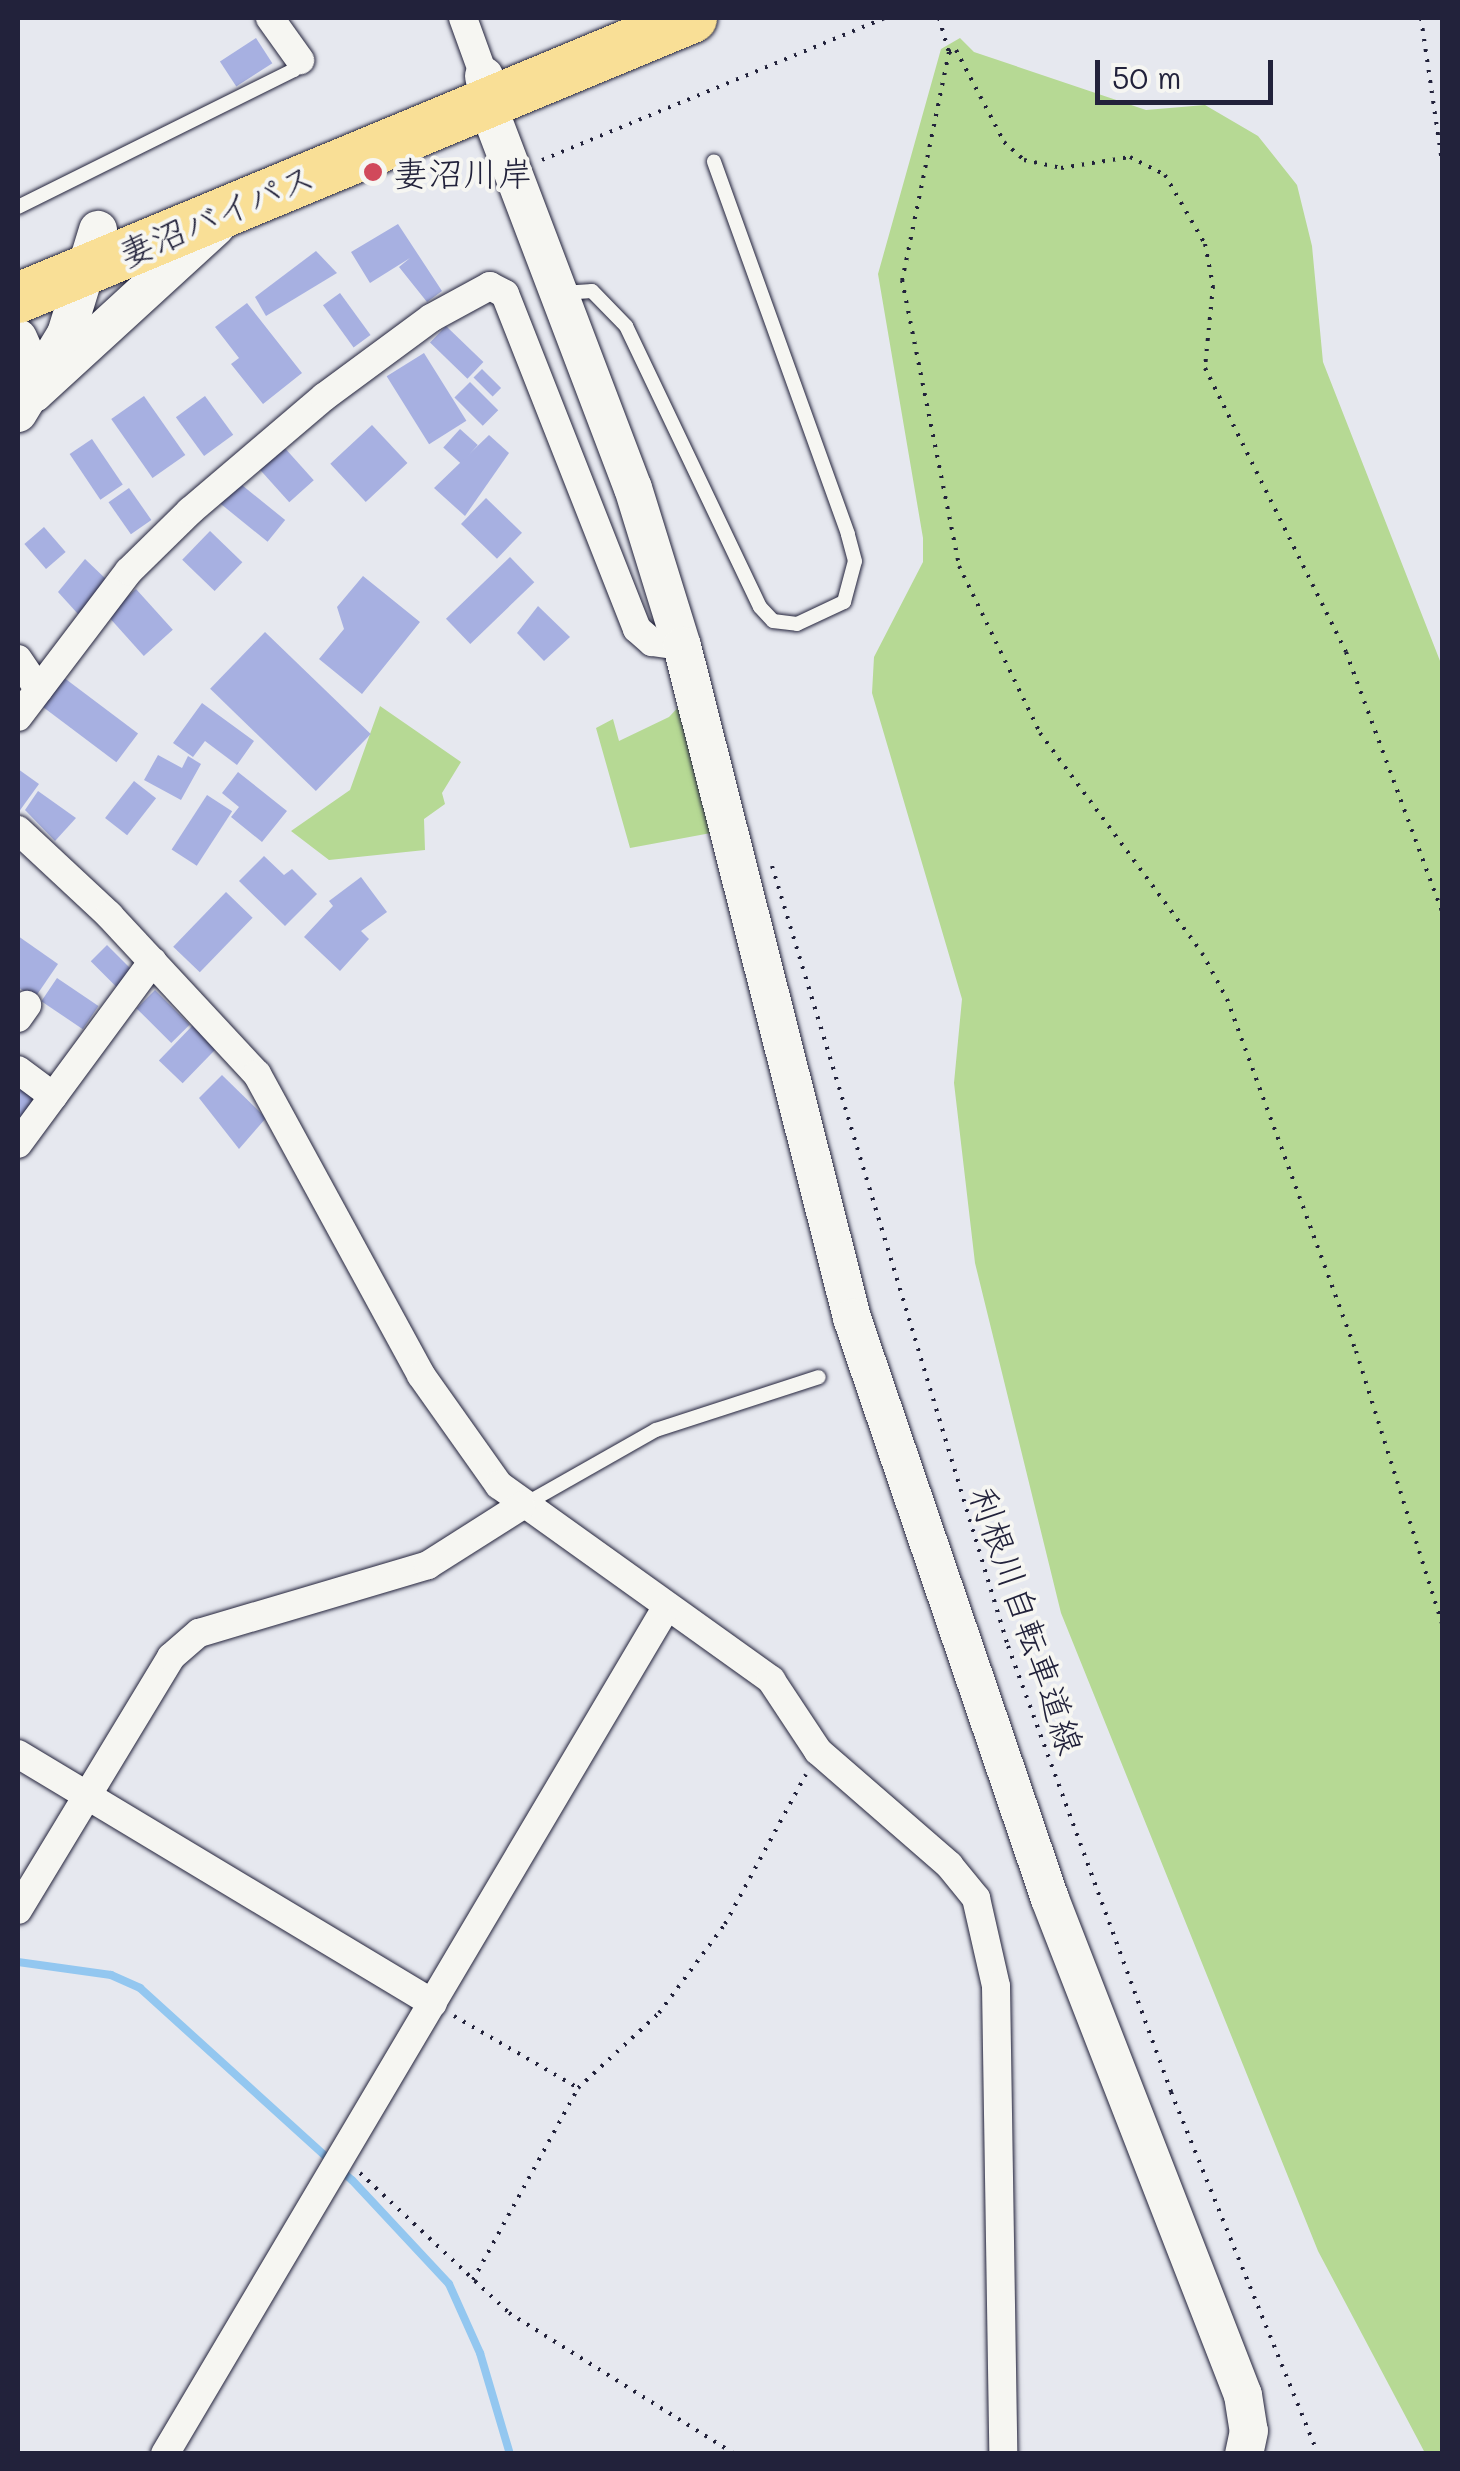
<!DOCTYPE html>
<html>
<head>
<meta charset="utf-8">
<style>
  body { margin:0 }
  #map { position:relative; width:1460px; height:2471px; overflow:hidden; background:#e6e8ef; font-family:Mali,"Klee One",sans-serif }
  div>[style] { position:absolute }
  .green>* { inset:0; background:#b6d994 }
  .stream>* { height:8px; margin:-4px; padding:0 4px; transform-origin:4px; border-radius:4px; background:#93c7f0 }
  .building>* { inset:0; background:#a7b0e1; transform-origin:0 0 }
  .path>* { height:4px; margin-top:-2px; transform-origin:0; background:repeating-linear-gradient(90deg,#22223b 0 2.5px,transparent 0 10.5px) }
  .roads { filter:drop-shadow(0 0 2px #22223b) drop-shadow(0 0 2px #22223b) }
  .lane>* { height:14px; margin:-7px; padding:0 7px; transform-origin:7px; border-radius:7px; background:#f6f6f2 }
  .street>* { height:28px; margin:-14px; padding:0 14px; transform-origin:14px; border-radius:14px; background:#f6f6f2 }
  .secondary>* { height:38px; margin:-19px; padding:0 19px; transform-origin:19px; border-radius:19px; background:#f6f6f2 }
  .highway>* { height:50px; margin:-25px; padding:0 25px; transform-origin:25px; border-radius:25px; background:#f9df96 }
  .dots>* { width:28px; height:28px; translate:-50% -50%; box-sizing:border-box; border:5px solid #f6f6f2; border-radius:50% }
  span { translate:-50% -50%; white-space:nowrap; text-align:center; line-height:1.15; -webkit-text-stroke:8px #f6f6f2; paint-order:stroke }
  .poi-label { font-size:35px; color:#22223b }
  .left { translate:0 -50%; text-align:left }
  .street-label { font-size:35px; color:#22223b }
  .frame { position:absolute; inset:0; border:20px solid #22223b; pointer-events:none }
  .scale { position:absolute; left:1095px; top:60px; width:178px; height:45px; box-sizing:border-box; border:5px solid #22223b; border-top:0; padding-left:12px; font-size:30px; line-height:35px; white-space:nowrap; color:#22223b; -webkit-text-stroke:8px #f6f6f2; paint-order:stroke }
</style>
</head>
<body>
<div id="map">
  <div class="green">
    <div style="clip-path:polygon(960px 38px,974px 52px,1146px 110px,1205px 105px,1258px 136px,1297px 185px,1312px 246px,1323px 362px,1442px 666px,1442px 2453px,1425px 2453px,1318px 2251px,1061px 1613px,975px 1263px,954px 1083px,962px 999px,872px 693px,874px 657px,923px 562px,923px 538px,878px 274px,941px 49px)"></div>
    <div style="clip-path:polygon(684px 701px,711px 833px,630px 848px,596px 728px,613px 719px,619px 741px,669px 717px)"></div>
    <div style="clip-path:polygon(380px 706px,461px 762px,442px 793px,445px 804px,424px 819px,425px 850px,329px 860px,291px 831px,350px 790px)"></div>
  </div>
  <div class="stream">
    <div style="left:18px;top:1962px;width:94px;rotate:8deg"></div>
    <div style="left:111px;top:1975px;width:32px;rotate:24deg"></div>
    <div style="left:140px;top:1988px;width:286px;rotate:42.2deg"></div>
    <div style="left:352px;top:2180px;width:142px;rotate:47deg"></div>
    <div style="left:449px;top:2284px;width:76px;rotate:65.8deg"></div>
    <div style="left:480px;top:2353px;width:105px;rotate:73.5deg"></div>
  </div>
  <div class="building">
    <div style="left:256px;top:38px;width:30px;height:43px;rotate:57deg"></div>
    <div style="clip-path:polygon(398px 224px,442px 291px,427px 302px,399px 267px,410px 258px,370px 283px,351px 252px)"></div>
    <div style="clip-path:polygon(316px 251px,337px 273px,266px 316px,255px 297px)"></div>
    <div style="left:340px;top:293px;width:52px;height:21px;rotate:54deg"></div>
    <div style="clip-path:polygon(247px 303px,302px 373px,263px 404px,231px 364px,239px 358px,215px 327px)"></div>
    <div style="left:446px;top:326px;width:52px;height:23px;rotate:44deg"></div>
    <div style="left:424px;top:353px;width:80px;height:44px;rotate:58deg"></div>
    <div style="left:482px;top:369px;width:27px;height:12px;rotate:45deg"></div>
    <div style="left:470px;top:382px;width:40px;height:22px;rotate:45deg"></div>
    <div style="left:144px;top:396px;width:72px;height:40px;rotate:55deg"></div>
    <div style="left:205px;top:396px;width:48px;height:36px;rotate:54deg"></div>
    <div style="left:372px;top:425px;width:52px;height:57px;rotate:47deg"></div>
    <div style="left:460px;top:429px;width:24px;height:25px;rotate:42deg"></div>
    <div style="clip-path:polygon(489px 435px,509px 453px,465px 516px,434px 488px)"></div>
    <div style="left:92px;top:439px;width:55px;height:27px;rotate:56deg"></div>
    <div style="left:283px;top:446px;width:46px;height:33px;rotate:48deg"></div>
    <div style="left:237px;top:481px;width:62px;height:28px;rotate:39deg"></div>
    <div style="left:129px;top:488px;width:39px;height:25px;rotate:55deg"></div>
    <div style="left:486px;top:498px;width:50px;height:36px;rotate:44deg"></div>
    <div style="left:44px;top:527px;width:33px;height:26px;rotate:49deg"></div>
    <div style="left:210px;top:531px;width:45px;height:40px;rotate:44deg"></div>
    <div style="left:510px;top:557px;width:35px;height:89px;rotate:46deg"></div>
    <div style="clip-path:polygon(85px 559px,108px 581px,78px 614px,58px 592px)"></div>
    <div style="clip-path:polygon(363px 576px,420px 622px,362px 694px,319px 659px,344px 629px,337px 607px)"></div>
    <div style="left:136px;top:589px;width:55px;height:39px;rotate:48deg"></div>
    <div style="clip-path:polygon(538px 606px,570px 637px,544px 661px,517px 633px)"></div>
    <div style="left:265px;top:632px;width:147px;height:79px;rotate:44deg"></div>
    <div style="left:63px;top:677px;width:94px;height:36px;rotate:37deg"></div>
    <div style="clip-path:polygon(202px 703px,254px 741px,237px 765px,205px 741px,193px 757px,173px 743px)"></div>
    <div style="clip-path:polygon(158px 755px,182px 768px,188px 756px,201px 764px,181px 800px,144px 780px)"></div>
    <div style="clip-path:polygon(18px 769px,39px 784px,18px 813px)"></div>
    <div style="clip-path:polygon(238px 772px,287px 811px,262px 842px,231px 817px,239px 807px,222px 793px)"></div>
    <div style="left:134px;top:781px;width:28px;height:47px;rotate:38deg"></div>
    <div style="clip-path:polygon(38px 791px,76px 818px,55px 841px,25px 810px)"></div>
    <div style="left:207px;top:795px;width:30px;height:65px;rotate:33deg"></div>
    <div style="clip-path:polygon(264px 856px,284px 875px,292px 869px,317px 894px,285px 926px,239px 881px)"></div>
    <div style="clip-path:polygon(361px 877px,387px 912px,361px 931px,369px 939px,340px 971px,304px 937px,333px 906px,329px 901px)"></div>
    <div style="left:226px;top:892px;width:37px;height:76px;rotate:44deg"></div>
    <div style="clip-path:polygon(18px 936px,58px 964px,34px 999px,18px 987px)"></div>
    <div style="left:107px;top:945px;width:40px;height:23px;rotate:45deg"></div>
    <div style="left:57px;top:978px;width:50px;height:28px;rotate:34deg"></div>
    <div style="left:155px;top:990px;width:49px;height:26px;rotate:45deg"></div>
    <div style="left:195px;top:1023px;width:33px;height:52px;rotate:44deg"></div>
    <div style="clip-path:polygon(222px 1075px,266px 1118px,239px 1149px,199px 1098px)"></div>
    <div style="clip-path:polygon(18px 1083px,39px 1097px,18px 1126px)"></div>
  </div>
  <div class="path">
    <div style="left:939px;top:18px;width:35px;rotate:74deg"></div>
    <div style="left:949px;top:52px;width:233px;rotate:101.6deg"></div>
    <div style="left:902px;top:280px;width:292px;rotate:78.7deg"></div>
    <div style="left:959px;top:566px;width:186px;rotate:64.1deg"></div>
    <div style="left:1040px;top:733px;width:273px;rotate:53.6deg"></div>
    <div style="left:1202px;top:953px;width:52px;rotate:61.5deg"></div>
    <div style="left:1227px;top:999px;width:375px;rotate:69.9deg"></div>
    <div style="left:1356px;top:1351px;width:286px;rotate:72.5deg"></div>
    <div style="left:1421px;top:18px;width:146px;rotate:81.7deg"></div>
    <div style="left:949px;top:52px;width:7px;rotate:-16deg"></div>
    <div style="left:956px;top:50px;width:104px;rotate:62.4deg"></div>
    <div style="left:1004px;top:142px;width:27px;rotate:42deg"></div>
    <div style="left:1024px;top:160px;width:38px;rotate:12deg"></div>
    <div style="left:1061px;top:168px;width:70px;rotate:-9.1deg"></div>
    <div style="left:1130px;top:157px;width:39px;rotate:27deg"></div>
    <div style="left:1165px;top:175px;width:80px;rotate:59.9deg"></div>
    <div style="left:1205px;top:244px;width:43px;rotate:79.2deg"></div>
    <div style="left:1213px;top:286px;width:82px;rotate:95.6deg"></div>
    <div style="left:1205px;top:368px;width:317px;rotate:63.6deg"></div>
    <div style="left:1346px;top:652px;width:276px;rotate:69.7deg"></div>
    <div style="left:542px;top:160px;width:370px;rotate:-22.5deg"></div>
    <div style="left:772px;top:866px;width:815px;rotate:73.17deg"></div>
    <div style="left:1008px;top:1646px;width:475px;rotate:69.9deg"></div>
    <div style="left:1171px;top:2092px;width:391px;rotate:67.9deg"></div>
    <div style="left:454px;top:2016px;width:143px;rotate:30.1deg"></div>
    <div style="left:360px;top:2173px;width:204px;rotate:43.2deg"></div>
    <div style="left:509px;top:2313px;width:266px;rotate:32deg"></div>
    <div style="left:473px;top:2280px;width:219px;rotate:-61.3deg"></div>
    <div style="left:578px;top:2088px;width:110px;rotate:-42.8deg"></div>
    <div style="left:659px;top:2013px;width:111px;rotate:-53.4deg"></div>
    <div style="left:725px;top:1924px;width:170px;rotate:-61.6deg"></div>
  </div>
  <div class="roads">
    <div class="lane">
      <div style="left:18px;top:207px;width:308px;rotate:-26.4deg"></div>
      <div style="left:294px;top:70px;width:12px;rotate:-59deg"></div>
      <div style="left:563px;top:293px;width:29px;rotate:-4deg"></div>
      <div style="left:592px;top:291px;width:49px;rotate:45.8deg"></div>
      <div style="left:626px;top:326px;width:311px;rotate:64.5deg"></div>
      <div style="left:760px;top:607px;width:19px;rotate:47deg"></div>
      <div style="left:773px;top:621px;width:24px;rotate:7deg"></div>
      <div style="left:797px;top:624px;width:52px;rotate:-25.1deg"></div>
      <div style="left:844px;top:602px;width:42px;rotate:-75deg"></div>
      <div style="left:855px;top:561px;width:28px;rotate:-105deg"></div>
      <div style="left:848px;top:534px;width:396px;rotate:-109.8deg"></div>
      <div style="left:522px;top:1506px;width:154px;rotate:-29.6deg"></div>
      <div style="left:656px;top:1430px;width:171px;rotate:-18deg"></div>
    </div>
    <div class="street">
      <div style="left:270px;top:18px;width:52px;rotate:54.5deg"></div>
      <div style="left:463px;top:18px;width:62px;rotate:70.1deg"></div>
      <div style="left:18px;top:659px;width:37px;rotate:56deg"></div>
      <div style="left:18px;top:717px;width:183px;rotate:-52.8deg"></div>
      <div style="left:129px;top:571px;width:86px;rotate:-44.5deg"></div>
      <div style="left:190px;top:511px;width:176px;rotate:-40.4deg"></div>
      <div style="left:324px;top:397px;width:133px;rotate:-36.4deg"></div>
      <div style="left:431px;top:318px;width:67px;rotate:-28.5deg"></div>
      <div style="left:490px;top:286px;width:17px;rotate:28deg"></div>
      <div style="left:505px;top:294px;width:360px;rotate:68.5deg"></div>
      <div style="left:637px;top:629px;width:20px;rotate:41deg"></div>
      <div style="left:652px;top:642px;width:30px;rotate:8deg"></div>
      <div style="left:18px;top:830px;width:125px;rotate:43deg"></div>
      <div style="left:109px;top:915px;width:217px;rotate:47.1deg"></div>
      <div style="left:257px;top:1074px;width:343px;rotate:61.4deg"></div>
      <div style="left:421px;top:1375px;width:135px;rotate:54.7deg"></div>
      <div style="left:499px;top:1485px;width:335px;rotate:35.6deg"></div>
      <div style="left:771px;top:1680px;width:85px;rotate:56.5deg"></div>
      <div style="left:818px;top:1751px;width:174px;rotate:41deg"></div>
      <div style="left:949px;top:1865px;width:43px;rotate:50.7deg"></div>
      <div style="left:976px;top:1898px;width:90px;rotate:77.2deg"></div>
      <div style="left:996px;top:1986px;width:468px;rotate:89.1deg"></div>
      <div style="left:18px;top:1018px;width:16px;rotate:-55deg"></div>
      <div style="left:18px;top:1070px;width:44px;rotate:36.6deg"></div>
      <div style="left:18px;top:1144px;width:227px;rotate:-53.6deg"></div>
      <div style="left:18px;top:1754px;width:484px;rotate:31deg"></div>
      <div style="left:18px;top:1910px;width:296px;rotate:-58.8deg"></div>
      <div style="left:171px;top:1657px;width:37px;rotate:-41deg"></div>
      <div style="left:199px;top:1633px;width:239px;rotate:-16.5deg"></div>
      <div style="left:428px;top:1565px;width:110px;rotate:-32.4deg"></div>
      <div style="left:165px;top:2454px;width:983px;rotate:-59.37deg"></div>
    </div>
    <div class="secondary">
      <div style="left:484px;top:76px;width:45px;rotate:78.4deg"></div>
      <div style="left:493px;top:120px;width:394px;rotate:69.2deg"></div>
      <div style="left:633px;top:488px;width:165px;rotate:72.8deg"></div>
      <div style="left:682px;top:646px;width:693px;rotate:75.8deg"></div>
      <div style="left:852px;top:1318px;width:614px;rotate:71.18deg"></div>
      <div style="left:1050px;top:1899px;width:532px;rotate:68.74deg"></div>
      <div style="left:1243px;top:2395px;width:36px;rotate:81deg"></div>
      <div style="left:1249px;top:2431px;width:24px;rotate:102deg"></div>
      <div style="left:18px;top:338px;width:34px;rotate:66deg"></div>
      <div style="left:32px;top:369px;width:24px;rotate:85deg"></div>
      <div style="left:34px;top:393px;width:247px;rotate:-42.5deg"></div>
      <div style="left:18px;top:413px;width:92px;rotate:-58.7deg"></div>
      <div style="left:66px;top:334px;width:109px;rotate:-72.9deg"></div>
    </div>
    <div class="highway">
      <div style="left:18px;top:298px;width:730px;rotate:-22.56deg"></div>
    </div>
  </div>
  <div class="dots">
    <div style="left:373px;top:172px;background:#d1495b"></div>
  </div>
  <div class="poi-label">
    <span class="left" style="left:393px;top:172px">妻沼川岸</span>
  </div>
  <div class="street-label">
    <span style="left:216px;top:214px;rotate:-23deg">妻沼バイパス</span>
    <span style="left:1028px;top:1620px;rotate:71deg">利根川自転車道線</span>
  </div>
  <div class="frame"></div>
  <div class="scale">50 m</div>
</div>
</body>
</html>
